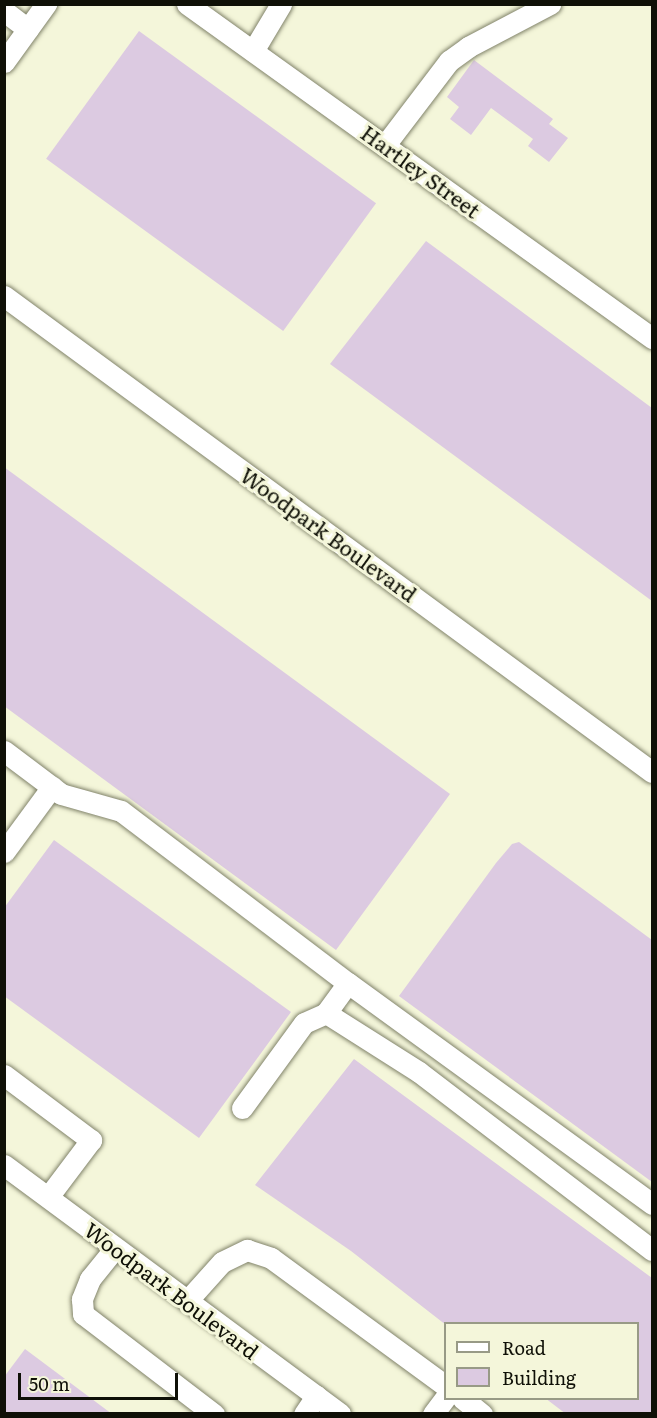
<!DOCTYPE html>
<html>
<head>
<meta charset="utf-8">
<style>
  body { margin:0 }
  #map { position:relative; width:657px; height:1418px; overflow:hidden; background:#f4f6da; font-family:Literata,serif }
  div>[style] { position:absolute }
  .building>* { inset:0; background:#dccae1; transform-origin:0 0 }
  .roads { filter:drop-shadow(0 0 2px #81836a) drop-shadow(0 0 2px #81836a) }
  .minor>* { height:21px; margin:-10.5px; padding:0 10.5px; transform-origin:10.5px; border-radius:10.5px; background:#fff }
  span { translate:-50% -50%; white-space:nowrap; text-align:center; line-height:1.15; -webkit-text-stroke:6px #f4f6da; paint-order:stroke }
  .street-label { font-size:21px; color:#0f1007 }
  .frame { position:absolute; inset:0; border:6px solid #0f1007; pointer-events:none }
  .legend { position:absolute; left:444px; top:1322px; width:195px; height:78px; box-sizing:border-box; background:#f4f6da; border:2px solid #989a86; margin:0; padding:8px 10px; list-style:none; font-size:18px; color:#0f1007 }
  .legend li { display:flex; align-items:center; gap:12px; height:30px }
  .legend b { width:30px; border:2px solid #989a86 }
  .scale { position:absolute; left:18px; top:1373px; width:160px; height:27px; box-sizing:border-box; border:3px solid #0f1007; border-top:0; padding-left:8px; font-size:18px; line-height:21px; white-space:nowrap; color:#0f1007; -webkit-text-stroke:4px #f4f6da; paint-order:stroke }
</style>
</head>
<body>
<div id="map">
  <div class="building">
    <div style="left:139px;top:31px;width:293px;height:158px;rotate:36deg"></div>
    <div style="clip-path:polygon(474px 60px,553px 119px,549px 124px,568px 138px,549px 162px,528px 146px,533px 139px,491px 108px,471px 135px,450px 119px,459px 107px,447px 97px)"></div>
    <div style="clip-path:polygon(426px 241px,652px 408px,652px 601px,330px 364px)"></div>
    <div style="clip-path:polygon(4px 467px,450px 794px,336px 950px,4px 706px)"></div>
    <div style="clip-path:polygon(54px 840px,291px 1012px,199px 1138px,4px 996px,4px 908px)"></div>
    <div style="clip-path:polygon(519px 842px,652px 940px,652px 1182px,399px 996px,496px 863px,512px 844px)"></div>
    <div style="clip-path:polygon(354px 1059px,652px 1278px,652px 1414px,566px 1414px,545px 1398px,638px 1398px,638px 1324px,446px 1325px,351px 1251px,255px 1185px)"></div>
    <div style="clip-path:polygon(25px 1349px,112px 1414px,4px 1414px,4px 1377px)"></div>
  </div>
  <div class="roads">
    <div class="minor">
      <div style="left:187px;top:4px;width:573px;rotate:35.69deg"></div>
      <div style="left:4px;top:11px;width:30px;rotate:37deg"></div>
      <div style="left:253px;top:51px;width:55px;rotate:-59.2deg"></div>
      <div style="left:4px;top:62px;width:72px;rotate:-54.1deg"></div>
      <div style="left:385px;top:145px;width:106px;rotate:-52.7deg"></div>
      <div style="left:449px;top:61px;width:24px;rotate:-36deg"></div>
      <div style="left:468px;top:47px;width:93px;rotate:-27.7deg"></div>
      <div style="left:4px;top:296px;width:804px;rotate:36.3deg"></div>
      <div style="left:4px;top:751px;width:71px;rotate:37deg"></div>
      <div style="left:61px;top:794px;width:62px;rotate:15.8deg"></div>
      <div style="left:121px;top:811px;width:285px;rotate:37.2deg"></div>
      <div style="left:348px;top:983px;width:376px;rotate:36deg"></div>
      <div style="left:4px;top:852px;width:81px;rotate:-53.6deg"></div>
      <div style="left:326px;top:1013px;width:110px;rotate:32.4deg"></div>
      <div style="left:419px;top:1072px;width:293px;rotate:37.4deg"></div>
      <div style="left:4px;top:1075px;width:109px;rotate:36.8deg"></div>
      <div style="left:91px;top:1140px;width:71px;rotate:127deg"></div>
      <div style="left:242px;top:1108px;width:105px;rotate:-53.9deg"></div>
      <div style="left:304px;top:1023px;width:24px;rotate:-24deg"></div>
      <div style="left:326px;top:1013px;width:37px;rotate:-54deg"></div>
      <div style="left:4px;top:1165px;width:418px;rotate:36.5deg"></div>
      <div style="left:115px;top:1248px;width:40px;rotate:129deg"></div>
      <div style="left:90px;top:1279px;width:22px;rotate:112deg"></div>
      <div style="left:82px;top:1299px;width:15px;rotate:86deg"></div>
      <div style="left:83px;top:1314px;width:165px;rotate:37.4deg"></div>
      <div style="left:187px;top:1301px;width:52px;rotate:-48.1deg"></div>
      <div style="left:222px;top:1262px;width:28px;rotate:-26deg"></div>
      <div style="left:247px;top:1250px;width:25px;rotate:18deg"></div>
      <div style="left:271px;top:1258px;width:217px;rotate:36.2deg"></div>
      <div style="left:462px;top:1398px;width:26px;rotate:39deg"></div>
      <div style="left:304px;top:1414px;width:22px;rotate:-56deg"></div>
      <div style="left:433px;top:1414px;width:21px;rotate:-53deg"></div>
    </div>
  </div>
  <div class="street-label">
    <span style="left:421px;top:171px;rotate:36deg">Hartley Street</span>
    <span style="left:329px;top:534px;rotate:36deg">Woodpark Boulevard</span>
    <span style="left:172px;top:1290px;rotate:37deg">Woodpark Boulevard</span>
  </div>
  <div class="frame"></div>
  <ul class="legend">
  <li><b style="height:8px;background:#fff"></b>Road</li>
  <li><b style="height:16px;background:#dccae1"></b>Building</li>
  </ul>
  <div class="scale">50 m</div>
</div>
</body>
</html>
